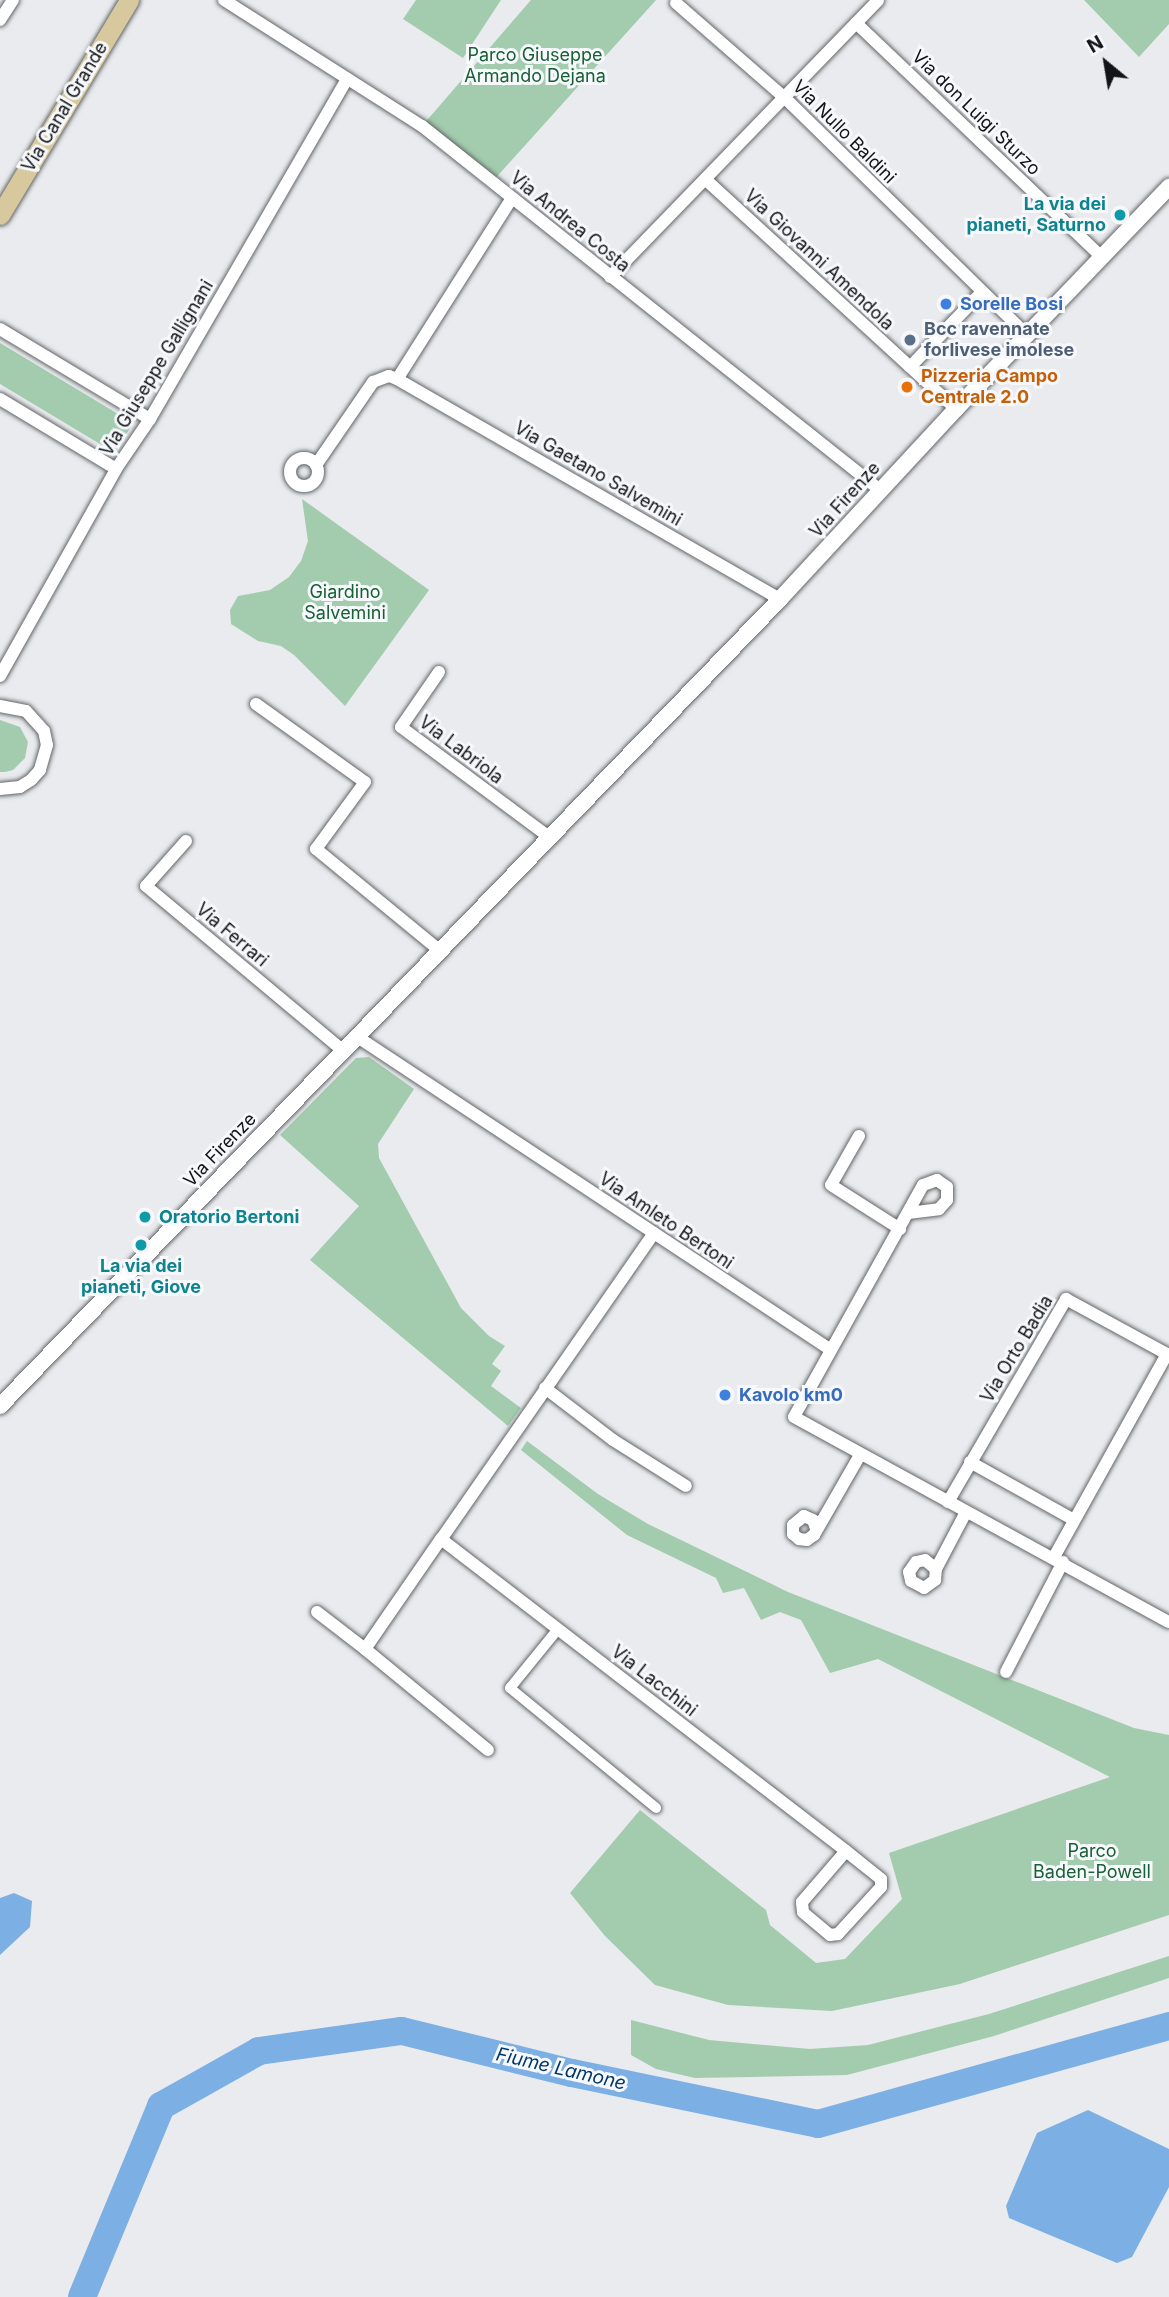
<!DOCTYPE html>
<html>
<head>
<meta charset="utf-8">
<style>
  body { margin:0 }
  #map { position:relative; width:1169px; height:2297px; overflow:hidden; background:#e9ebee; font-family:Inter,sans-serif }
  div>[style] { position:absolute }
  .green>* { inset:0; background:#a2ccad }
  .water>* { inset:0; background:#7cafe4 }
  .river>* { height:28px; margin:-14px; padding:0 14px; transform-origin:14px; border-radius:14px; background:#7cafe4 }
  .roads { filter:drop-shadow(0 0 2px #636567) drop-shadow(0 0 2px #636567) }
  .pedestrian>* { height:10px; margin:-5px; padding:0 5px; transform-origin:5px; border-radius:5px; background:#fff }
  .minor>* { height:12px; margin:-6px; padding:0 6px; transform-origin:6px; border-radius:6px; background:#fff }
  .minor>.ring { margin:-6px; padding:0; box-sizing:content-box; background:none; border:12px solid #fff; border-radius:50% }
  .tertiary>* { height:16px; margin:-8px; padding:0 8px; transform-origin:8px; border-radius:8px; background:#fff }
  .primary>* { height:19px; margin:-9.5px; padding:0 9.5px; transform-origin:9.5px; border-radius:9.5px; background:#d7c89d }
  .dots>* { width:19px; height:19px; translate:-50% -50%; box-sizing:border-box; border:4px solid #f6f8fb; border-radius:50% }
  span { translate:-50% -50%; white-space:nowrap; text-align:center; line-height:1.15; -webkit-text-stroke:6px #f6f8fb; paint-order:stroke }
  .park-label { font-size:18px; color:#186135 }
  .street-label { font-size:18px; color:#131415 }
  .culture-label { font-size:18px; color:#0d838f; font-weight:700 }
  .right { translate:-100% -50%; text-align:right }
  .left { translate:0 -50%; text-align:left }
  .shop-label { font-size:18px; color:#366cbe; font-weight:700 }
  .service-label { font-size:18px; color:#4e5e75; font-weight:700 }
  .food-label { font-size:18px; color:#c56008; font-weight:700 }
  .water-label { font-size:19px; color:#003868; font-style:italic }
  .north { position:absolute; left:1071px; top:28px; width:70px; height:70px; -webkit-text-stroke:5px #f6f8fb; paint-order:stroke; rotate:330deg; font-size:19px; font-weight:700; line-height:28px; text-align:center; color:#131415 }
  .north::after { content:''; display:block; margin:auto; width:24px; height:32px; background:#131415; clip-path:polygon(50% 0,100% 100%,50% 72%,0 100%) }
</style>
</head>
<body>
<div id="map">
  <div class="green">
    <div style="clip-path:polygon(416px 0,501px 0,463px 58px,403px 19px)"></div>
    <div style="clip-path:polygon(531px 0,656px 0,492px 182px,422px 126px)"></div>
    <div style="clip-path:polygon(1084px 0,1169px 0,1169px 24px,1139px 57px)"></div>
    <div style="clip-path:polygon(0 343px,133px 423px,115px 453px,0 384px)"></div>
    <div style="clip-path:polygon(302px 499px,429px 590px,345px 706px,294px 655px,281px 646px,258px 641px,231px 624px,230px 610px,238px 596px,270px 590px,289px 577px,301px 561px,308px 541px)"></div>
    <div style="clip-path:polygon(0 720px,20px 727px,28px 742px,25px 758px,13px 770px,5px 772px,0 772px)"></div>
    <div style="clip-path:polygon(369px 1057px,414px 1089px,378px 1144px,379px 1158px,461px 1308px,489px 1336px,505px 1346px,492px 1364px,501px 1371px,491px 1386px,521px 1408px,508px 1426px,310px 1260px,359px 1206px,280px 1135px,356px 1058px)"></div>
    <div style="clip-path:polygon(527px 1441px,598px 1494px,648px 1524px,788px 1592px,1134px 1728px,1169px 1735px,1169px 1915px,960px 1984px,832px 2011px,728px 2005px,655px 1985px,605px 1936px,570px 1893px,640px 1810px,766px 1910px,770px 1925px,816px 1963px,845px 1959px,902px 1899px,889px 1853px,1110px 1777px,878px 1659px,830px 1673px,801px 1620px,780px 1612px,761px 1620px,744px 1588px,723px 1593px,716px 1578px,627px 1535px,521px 1450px)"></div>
    <div style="clip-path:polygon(1169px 1956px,1169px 1978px,994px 2036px,847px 2075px,695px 2078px,656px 2069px,631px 2055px,631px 2020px,709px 2040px,810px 2049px,868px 2045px,989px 2014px)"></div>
  </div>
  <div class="water">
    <div style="clip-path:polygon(14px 1893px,32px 1901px,30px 1927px,0 1955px,0 1898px)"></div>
    <div style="clip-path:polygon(1088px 2110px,1169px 2149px,1169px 2187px,1132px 2257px,1117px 2263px,1009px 2218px,1006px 2206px,1037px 2133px)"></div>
  </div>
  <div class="river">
    <div style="left:82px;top:2297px;width:207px;rotate:-67.5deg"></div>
    <div style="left:161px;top:2106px;width:112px;rotate:-29.3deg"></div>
    <div style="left:259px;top:2051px;width:144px;rotate:-8deg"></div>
    <div style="left:402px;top:2031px;width:175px;rotate:13.9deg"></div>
    <div style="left:572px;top:2073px;width:251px;rotate:11.7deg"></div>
    <div style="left:818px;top:2124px;width:364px;rotate:-15.6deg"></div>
  </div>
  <div class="roads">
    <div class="pedestrian">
      <div style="left:558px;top:1629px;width:76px;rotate:129.1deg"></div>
      <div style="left:510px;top:1688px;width:189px;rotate:39.4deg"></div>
    </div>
    <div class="minor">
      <div style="left:224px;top:0;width:235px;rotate:32.5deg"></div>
      <div style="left:422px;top:126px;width:585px;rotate:38.48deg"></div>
      <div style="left:676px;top:3px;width:145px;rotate:41.1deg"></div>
      <div style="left:785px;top:98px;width:339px;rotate:44.4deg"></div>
      <div style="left:0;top:20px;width:24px;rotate:-57deg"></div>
      <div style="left:856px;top:23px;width:340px;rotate:43.6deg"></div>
      <div style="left:705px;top:179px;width:340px;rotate:42.5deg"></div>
      <div style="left:512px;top:198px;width:214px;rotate:122.4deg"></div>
      <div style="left:397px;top:379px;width:442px;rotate:29.9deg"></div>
      <div style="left:610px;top:277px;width:385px;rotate:-45.9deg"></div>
      <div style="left:0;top:329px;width:175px;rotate:31deg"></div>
      <div style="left:910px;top:367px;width:103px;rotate:-46.2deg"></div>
      <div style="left:0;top:399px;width:135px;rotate:31.1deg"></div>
      <div class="ring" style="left:290px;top:458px;width:16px;height:16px"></div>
      <div style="left:316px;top:465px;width:101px;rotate:-55.5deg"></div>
      <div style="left:373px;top:382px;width:17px;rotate:-21deg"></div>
      <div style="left:389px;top:376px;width:9px;rotate:21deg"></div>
      <div style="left:439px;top:672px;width:67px;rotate:124.6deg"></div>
      <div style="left:401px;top:727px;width:184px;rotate:36.6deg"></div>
      <div style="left:0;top:676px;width:237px;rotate:-60.7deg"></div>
      <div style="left:116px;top:469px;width:60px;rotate:-55.8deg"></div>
      <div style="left:150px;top:419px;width:393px;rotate:-59.9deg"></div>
      <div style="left:256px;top:704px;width:134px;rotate:35.6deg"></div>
      <div style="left:365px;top:782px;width:83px;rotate:126.2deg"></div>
      <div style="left:316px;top:849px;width:159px;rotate:39.4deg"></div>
      <div style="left:0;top:706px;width:26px;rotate:11deg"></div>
      <div style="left:26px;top:711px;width:27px;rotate:48deg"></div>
      <div style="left:44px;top:731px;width:14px;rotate:78deg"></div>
      <div style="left:47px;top:745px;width:26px;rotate:106deg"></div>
      <div style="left:40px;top:770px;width:13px;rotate:132deg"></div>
      <div style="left:31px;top:780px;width:13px;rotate:148deg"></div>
      <div style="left:20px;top:787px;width:20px;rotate:174deg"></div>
      <div style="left:186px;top:841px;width:60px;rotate:131.6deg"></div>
      <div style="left:146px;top:886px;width:256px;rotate:39.9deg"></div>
      <div style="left:356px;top:1036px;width:569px;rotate:33.47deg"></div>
      <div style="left:859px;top:1136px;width:56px;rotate:119.7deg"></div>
      <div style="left:831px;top:1185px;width:82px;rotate:32.5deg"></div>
      <div style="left:908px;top:1213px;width:31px;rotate:-7deg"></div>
      <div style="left:939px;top:1209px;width:12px;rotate:-48deg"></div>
      <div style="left:947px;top:1200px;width:13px;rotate:-90deg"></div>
      <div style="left:947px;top:1187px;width:12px;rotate:-145deg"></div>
      <div style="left:937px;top:1180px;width:15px;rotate:160deg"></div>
      <div style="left:923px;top:1185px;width:265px;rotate:119.1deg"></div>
      <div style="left:794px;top:1417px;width:427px;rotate:28.7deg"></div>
      <div style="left:654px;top:1233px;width:373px;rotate:124.8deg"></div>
      <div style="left:441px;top:1539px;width:511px;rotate:37.61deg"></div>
      <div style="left:846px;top:1851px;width:45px;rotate:38.7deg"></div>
      <div style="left:881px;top:1879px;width:8px;rotate:90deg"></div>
      <div style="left:881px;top:1887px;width:64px;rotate:132.5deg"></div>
      <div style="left:838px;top:1934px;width:8px;rotate:173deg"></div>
      <div style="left:830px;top:1935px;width:35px;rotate:-140deg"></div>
      <div style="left:803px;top:1912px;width:10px;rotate:-96deg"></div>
      <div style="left:802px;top:1902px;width:67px;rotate:-49.2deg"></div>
      <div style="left:545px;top:1388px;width:86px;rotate:37.4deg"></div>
      <div style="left:613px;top:1440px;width:86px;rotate:32.2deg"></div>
      <div style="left:970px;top:1462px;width:119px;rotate:29.1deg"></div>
      <div style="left:948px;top:1502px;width:235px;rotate:-59.8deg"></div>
      <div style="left:1066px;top:1299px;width:115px;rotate:28.6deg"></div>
      <div style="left:1167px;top:1354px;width:232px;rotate:119.1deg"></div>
      <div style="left:816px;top:1529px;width:9px;rotate:-108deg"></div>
      <div style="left:813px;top:1520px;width:10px;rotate:-156deg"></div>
      <div style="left:804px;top:1516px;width:14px;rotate:141deg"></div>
      <div style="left:793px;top:1525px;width:9px;rotate:90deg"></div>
      <div style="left:793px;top:1534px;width:8px;rotate:40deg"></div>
      <div style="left:799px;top:1539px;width:8px;rotate:7deg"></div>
      <div style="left:807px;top:1540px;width:9px;rotate:-36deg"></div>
      <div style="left:814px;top:1535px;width:92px;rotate:-60.1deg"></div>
      <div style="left:936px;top:1569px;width:14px;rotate:-141deg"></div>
      <div style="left:925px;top:1560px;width:9px;rotate:167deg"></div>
      <div style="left:916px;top:1562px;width:12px;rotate:125deg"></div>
      <div style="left:909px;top:1572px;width:9px;rotate:77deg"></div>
      <div style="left:911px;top:1581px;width:15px;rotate:28deg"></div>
      <div style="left:924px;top:1588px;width:14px;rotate:-36deg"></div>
      <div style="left:935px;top:1580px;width:11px;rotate:-85deg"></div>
      <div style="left:936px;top:1569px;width:64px;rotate:-62.2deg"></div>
      <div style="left:317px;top:1612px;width:61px;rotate:37.6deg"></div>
      <div style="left:365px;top:1649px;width:134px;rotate:-55.4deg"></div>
      <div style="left:365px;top:1649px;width:159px;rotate:39.4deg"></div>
      <div style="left:1006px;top:1672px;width:124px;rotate:-62.6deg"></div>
    </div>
    <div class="tertiary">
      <div style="left:0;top:1406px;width:1122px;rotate:-45.97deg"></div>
      <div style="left:780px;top:599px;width:259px;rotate:-47.2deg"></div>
      <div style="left:956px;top:409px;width:308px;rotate:-46.2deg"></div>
    </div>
    <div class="primary">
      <div style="left:0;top:215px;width:251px;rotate:-59deg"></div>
    </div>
  </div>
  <div class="dots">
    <div style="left:1120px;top:215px;background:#0f9aa8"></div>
    <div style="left:946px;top:304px;background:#3f7fe0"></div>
    <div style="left:910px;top:340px;background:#5c6f8a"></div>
    <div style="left:907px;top:387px;background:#e8710a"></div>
    <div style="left:145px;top:1217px;background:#0f9aa8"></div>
    <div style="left:141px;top:1245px;background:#0f9aa8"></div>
    <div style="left:725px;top:1395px;background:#3f7fe0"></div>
  </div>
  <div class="park-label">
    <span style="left:535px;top:66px">Parco Giuseppe<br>Armando Dejana</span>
    <span style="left:345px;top:603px">Giardino<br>Salvemini</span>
    <span style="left:1092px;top:1862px">Parco<br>Baden-Powell</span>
  </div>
  <div class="street-label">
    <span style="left:65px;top:107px;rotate:-59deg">Via Canal Grande</span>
    <span style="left:976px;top:113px;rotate:44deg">Via don Luigi Sturzo</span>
    <span style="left:844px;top:132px;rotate:45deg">Via Nullo Baldini</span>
    <span style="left:570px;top:222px;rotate:39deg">Via Andrea Costa</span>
    <span style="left:819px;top:260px;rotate:43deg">Via Giovanni Amendola</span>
    <span style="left:157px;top:368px;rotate:-59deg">Via Giuseppe Gallignani</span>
    <span style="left:598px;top:474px;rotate:30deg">Via Gaetano Salvemini</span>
    <span style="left:845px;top:500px;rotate:-48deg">Via Firenze</span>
    <span style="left:461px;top:750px;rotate:37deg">Via Labriola</span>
    <span style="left:232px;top:935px;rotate:40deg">Via Ferrari</span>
    <span style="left:220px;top:1150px;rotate:-46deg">Via Firenze</span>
    <span style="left:666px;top:1221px;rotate:34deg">Via Amleto Bertoni</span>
    <span style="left:1017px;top:1349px;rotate:-59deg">Via Orto Badia</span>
    <span style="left:654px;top:1681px;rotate:38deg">Via Lacchini</span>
  </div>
  <div class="culture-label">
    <span class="right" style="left:1106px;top:215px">La via dei<br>pianeti, Saturno</span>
    <span class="left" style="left:159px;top:1217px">Oratorio Bertoni</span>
    <span style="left:141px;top:1277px">La via dei<br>pianeti, Giove</span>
  </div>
  <div class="shop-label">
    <span class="left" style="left:960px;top:304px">Sorelle Bosi</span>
    <span class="left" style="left:739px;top:1395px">Kavolo km0</span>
  </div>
  <div class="service-label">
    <span class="left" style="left:924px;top:340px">Bcc ravennate<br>forlivese imolese</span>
  </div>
  <div class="food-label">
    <span class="left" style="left:921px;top:387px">Pizzeria Campo<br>Centrale 2.0</span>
  </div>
  <div class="water-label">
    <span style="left:561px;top:2069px;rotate:13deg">Fiume Lamone</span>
  </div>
  <div class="north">N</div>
</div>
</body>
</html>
